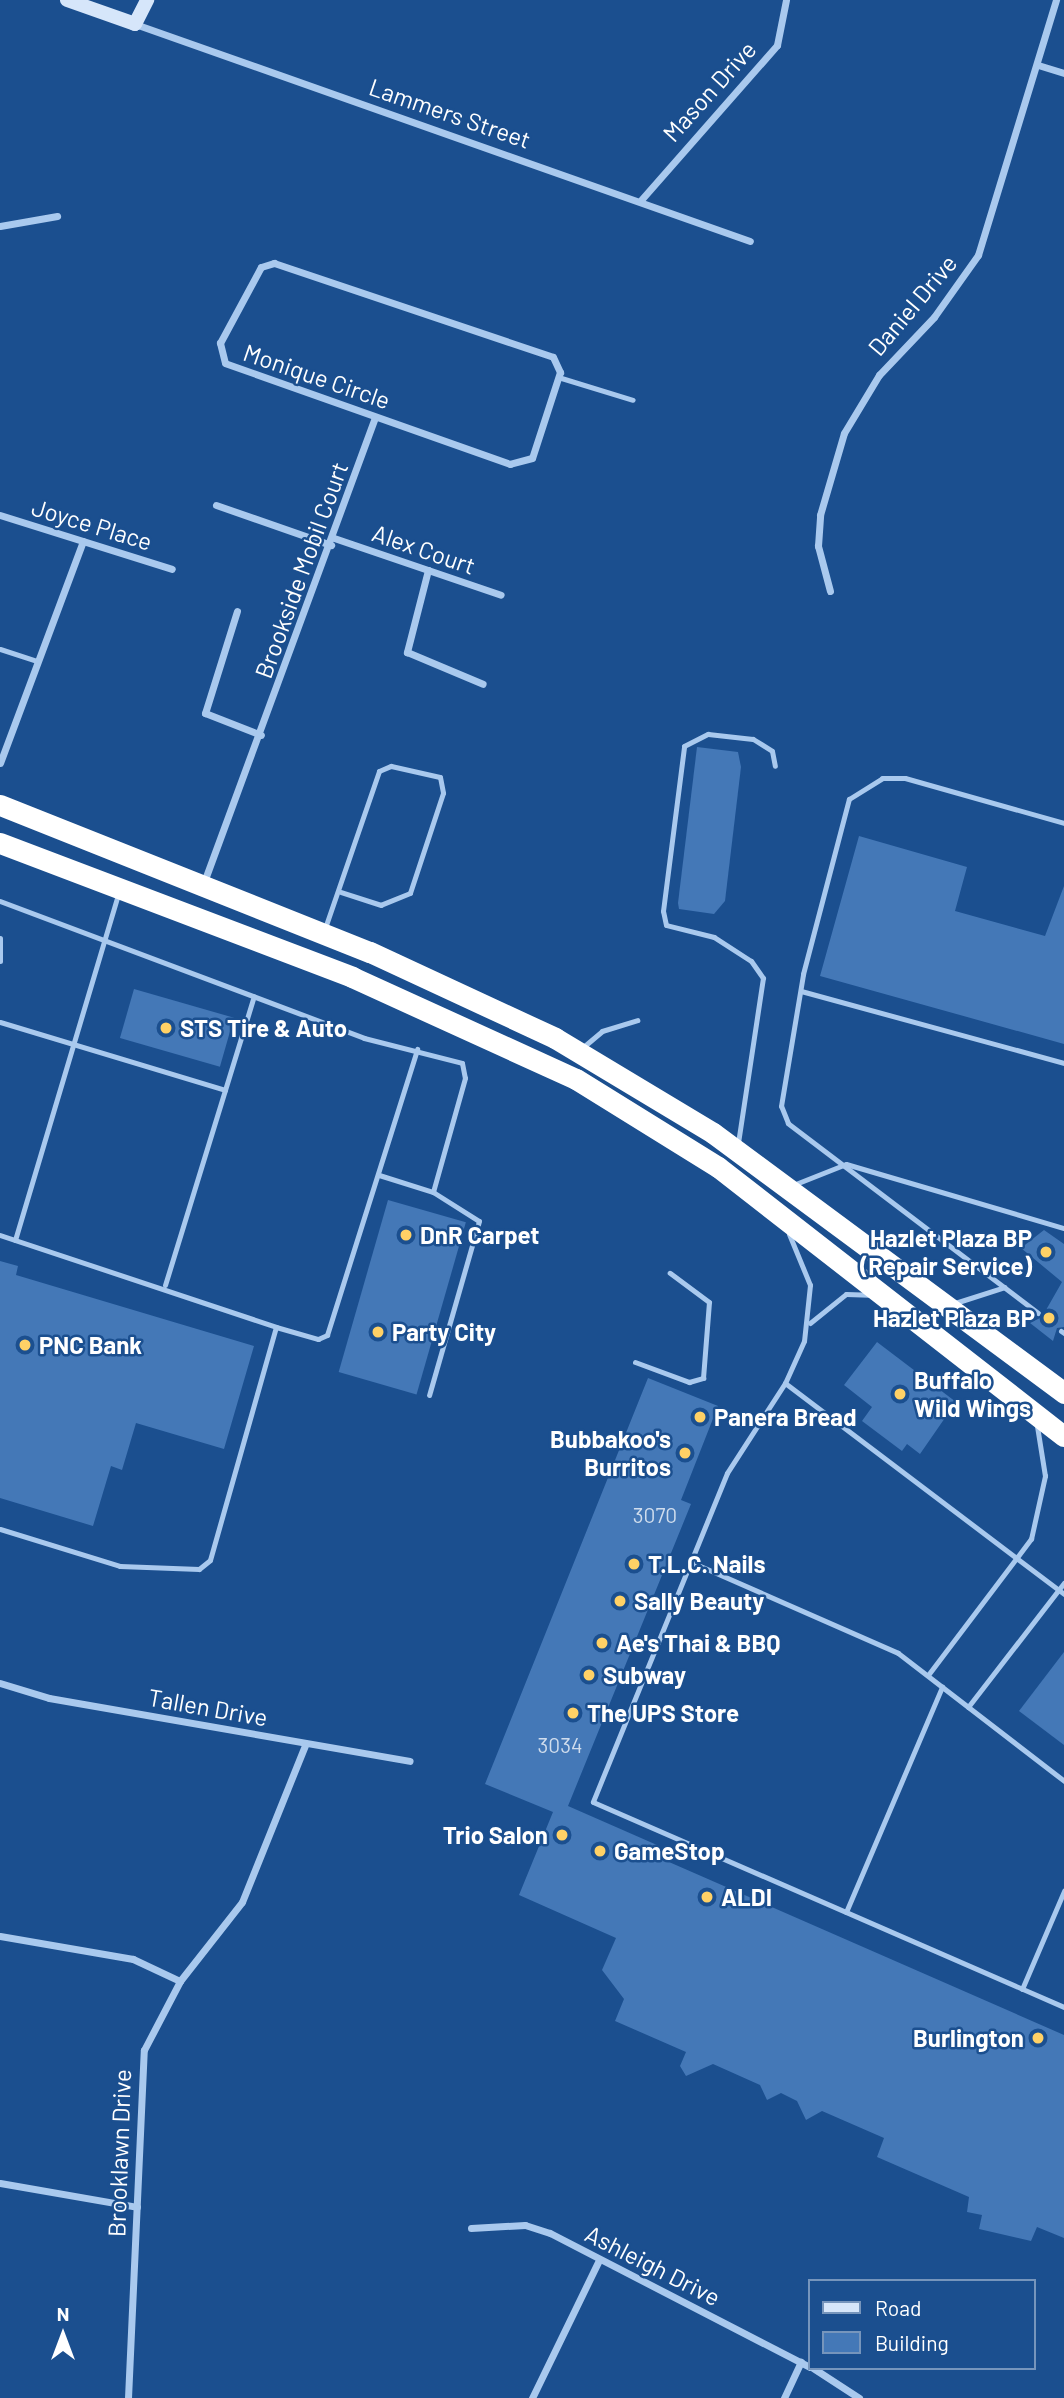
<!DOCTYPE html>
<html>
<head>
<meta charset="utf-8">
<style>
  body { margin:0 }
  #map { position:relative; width:1064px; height:2398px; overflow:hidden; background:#1b4f8f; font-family:Barlow,sans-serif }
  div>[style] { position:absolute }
  .building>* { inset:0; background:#4478b7; transform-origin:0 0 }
  .lane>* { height:5px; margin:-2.5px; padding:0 2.5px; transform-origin:2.5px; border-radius:2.5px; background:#a9c9ee }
  .street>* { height:7px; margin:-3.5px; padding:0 3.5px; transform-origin:3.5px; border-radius:3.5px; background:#a9c9ee }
  .secondary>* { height:14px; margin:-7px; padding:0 7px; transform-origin:7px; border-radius:7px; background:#d6e6fa }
  .highway>* { height:21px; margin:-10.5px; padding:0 10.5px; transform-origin:10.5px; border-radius:10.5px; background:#fff }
  .dots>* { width:19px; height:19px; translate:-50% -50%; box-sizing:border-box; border:4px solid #1b4f8f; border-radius:50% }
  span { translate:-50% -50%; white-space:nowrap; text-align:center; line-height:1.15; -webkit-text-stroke:5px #1b4f8f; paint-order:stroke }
  .number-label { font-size:21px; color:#d0dded }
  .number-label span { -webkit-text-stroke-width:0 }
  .street-label { font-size:24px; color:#fff }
  .poi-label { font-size:24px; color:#fff; font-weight:700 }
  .left { translate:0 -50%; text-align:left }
  .right { translate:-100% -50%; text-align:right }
  .legend { position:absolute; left:808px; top:2279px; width:228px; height:91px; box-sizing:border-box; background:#1b4f8f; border:2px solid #7695bc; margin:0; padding:9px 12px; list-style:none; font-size:21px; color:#fff }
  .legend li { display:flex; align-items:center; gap:14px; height:35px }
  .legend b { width:35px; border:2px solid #7695bc }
  .north { position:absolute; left:28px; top:2300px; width:70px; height:70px; -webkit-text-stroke:5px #1b4f8f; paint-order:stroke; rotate:0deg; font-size:19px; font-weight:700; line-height:28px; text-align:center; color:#fff }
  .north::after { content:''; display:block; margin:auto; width:24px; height:32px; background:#fff; clip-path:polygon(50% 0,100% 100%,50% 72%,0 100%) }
</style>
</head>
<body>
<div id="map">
  <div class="building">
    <div style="clip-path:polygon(697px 747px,738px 752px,741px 767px,725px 901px,714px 914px,679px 909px,678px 903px)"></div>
    <div style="clip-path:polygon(859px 836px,967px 867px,955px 911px,1045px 936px,1064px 886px,1064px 1044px,820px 976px)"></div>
    <div style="left:134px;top:989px;width:104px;height:51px;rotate:16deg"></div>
    <div style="left:388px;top:1200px;width:81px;height:179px;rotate:16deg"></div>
    <div style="clip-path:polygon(1044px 1230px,1064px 1244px,1064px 1327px,1057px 1328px,1053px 1341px,1030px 1323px,1042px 1317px,1062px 1282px,1021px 1248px)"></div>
    <div style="clip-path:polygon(0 1261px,18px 1266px,16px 1275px,254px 1346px,224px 1449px,136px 1423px,122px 1470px,111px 1466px,93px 1526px,0 1498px)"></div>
    <div style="clip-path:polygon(877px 1342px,956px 1402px,920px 1454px,907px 1444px,902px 1451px,862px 1421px,872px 1407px,844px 1385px)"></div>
    <div style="clip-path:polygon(648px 1378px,718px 1406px,681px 1500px,691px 1504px,568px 1806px,657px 1845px,653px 1855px,1064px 2035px,1064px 2238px,1037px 2227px,1031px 2241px,979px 2229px,982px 2215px,967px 2212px,969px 2197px,877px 2157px,884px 2138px,822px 2111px,806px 2120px,797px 2101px,781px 2093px,767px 2100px,760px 2085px,713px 2064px,686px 2076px,680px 2066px,686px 2052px,615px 2021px,624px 1999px,602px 1970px,616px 1938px,519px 1895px,553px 1812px,485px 1784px)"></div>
    <div style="clip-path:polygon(1064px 1652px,1064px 1745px,1019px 1711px)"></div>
  </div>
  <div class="lane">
    <div style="left:558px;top:377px;width:78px;rotate:17deg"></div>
    <div style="left:0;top:649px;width:40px;rotate:18deg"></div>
    <div style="left:0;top:901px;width:389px;rotate:20.6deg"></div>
    <div style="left:364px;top:1038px;width:101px;rotate:14.3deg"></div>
    <div style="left:462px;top:1063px;width:15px;rotate:79deg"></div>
    <div style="left:465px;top:1078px;width:118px;rotate:105.7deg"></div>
    <div style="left:325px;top:928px;width:166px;rotate:-71deg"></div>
    <div style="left:379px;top:771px;width:13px;rotate:-23deg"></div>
    <div style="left:391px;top:766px;width:50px;rotate:12.7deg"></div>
    <div style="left:440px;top:777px;width:16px;rotate:79deg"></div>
    <div style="left:443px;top:793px;width:105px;rotate:108.3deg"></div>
    <div style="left:410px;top:893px;width:31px;rotate:158deg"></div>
    <div style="left:381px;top:905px;width:42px;rotate:-162deg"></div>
    <div style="left:0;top:938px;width:23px;rotate:90deg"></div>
    <div style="left:801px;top:991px;width:273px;rotate:15.3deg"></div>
    <div style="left:0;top:1022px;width:235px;rotate:16.8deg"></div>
    <div style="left:582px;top:1048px;width:26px;rotate:-40deg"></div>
    <div style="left:602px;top:1031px;width:37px;rotate:-17deg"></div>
    <div style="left:738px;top:1143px;width:167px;rotate:-81.4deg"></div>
    <div style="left:763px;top:978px;width:21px;rotate:-125deg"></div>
    <div style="left:751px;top:961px;width:44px;rotate:-147deg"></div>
    <div style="left:714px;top:937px;width:49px;rotate:-166deg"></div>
    <div style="left:666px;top:925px;width:14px;rotate:-102deg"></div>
    <div style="left:663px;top:911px;width:166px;rotate:-82.7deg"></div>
    <div style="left:684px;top:746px;width:27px;rotate:-27deg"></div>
    <div style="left:708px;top:734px;width:45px;rotate:6.3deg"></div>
    <div style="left:753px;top:739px;width:22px;rotate:32deg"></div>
    <div style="left:772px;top:751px;width:15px;rotate:79deg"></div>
    <div style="left:379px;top:1175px;width:57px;rotate:17.5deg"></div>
    <div style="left:433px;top:1192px;width:54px;rotate:32.2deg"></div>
    <div style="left:479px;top:1221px;width:181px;rotate:106deg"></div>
    <div style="left:793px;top:1185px;width:57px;rotate:-21.6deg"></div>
    <div style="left:846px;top:1164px;width:227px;rotate:16.4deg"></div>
    <div style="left:789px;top:1234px;width:55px;rotate:67.6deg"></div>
    <div style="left:810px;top:1285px;width:56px;rotate:96.1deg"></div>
    <div style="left:804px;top:1341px;width:46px;rotate:114.3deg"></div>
    <div style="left:785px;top:1383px;width:107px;rotate:122.8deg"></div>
    <div style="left:727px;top:1473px;width:355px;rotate:112.2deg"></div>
    <div style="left:593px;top:1802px;width:514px;rotate:23.52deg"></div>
    <div style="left:0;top:1235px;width:291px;rotate:18.4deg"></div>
    <div style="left:276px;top:1327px;width:44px;rotate:15.9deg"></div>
    <div style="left:318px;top:1339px;width:10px;rotate:-24deg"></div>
    <div style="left:327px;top:1335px;width:300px;rotate:-72.5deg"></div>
    <div style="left:15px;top:1240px;width:363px;rotate:-73.4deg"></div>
    <div style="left:165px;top:1285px;width:302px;rotate:-72.9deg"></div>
    <div style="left:955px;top:1303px;width:52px;rotate:-17.7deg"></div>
    <div style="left:1038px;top:1313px;width:314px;rotate:-142.8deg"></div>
    <div style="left:788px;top:1123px;width:18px;rotate:-112deg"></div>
    <div style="left:781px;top:1106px;width:134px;rotate:-80.5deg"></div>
    <div style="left:803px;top:974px;width:181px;rotate:-75.3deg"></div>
    <div style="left:849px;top:799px;width:39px;rotate:-32deg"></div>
    <div style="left:882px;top:778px;width:23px"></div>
    <div style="left:905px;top:778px;width:165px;rotate:15.8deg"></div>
    <div style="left:810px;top:1323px;width:46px;rotate:-38.9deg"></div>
    <div style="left:846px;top:1294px;width:23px;rotate:2deg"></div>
    <div style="left:1061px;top:1331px;width:4px;rotate:34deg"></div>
    <div style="left:635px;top:1362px;width:58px;rotate:20.3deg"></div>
    <div style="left:689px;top:1382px;width:15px;rotate:-16deg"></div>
    <div style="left:703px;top:1378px;width:76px;rotate:-85.5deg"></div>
    <div style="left:709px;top:1302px;width:49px;rotate:-143.4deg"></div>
    <div style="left:785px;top:1383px;width:350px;rotate:37.1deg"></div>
    <div style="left:0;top:1529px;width:126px;rotate:17.1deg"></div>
    <div style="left:120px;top:1566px;width:79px;rotate:2.2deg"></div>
    <div style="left:199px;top:1569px;width:14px;rotate:-39deg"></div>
    <div style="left:210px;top:1560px;width:242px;rotate:-74.2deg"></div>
    <div style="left:691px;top:1562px;width:226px;rotate:23.7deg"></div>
    <div style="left:898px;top:1653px;width:210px;rotate:37.6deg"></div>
    <div style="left:928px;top:1675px;width:171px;rotate:-52.9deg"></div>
    <div style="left:1031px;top:1539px;width:65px;rotate:-77.5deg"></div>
    <div style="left:1045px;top:1476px;width:51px;rotate:-99.1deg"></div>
    <div style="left:968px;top:1707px;width:157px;rotate:-52.3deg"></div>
    <div style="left:846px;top:1912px;width:245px;rotate:-66.9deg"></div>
    <div style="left:1022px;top:1989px;width:107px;rotate:-66.8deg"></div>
  </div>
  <div class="street">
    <div style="left:135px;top:24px;width:652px;rotate:19.44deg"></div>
    <div style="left:1038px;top:65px;width:27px;rotate:17deg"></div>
    <div style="left:641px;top:200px;width:206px;rotate:-48.7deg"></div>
    <div style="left:777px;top:45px;width:46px;rotate:-78.7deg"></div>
    <div style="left:0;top:226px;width:58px;rotate:-10deg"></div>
    <div style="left:274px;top:263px;width:294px;rotate:18.6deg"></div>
    <div style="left:553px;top:357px;width:17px;rotate:65deg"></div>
    <div style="left:560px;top:372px;width:90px;rotate:108deg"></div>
    <div style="left:532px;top:458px;width:23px;rotate:165deg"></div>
    <div style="left:510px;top:464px;width:302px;rotate:-160.5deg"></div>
    <div style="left:225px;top:363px;width:21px;rotate:-104deg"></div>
    <div style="left:220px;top:343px;width:86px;rotate:-61.7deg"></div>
    <div style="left:261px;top:267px;width:14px;rotate:-17deg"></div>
    <div style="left:216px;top:505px;width:122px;rotate:19.2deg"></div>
    <div style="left:0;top:515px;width:180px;rotate:17.4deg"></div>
    <div style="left:334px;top:538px;width:176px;rotate:18.8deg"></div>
    <div style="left:428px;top:570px;width:85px;rotate:104.4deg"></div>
    <div style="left:407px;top:652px;width:82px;rotate:22.8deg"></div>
    <div style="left:830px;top:591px;width:47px;rotate:-104.9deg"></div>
    <div style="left:818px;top:546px;width:31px;rotate:-86deg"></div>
    <div style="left:820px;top:515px;width:85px;rotate:-73.7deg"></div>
    <div style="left:844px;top:433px;width:68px;rotate:-58.9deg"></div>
    <div style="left:879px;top:375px;width:80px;rotate:-46.5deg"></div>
    <div style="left:934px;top:317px;width:76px;rotate:-54.6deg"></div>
    <div style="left:978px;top:255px;width:267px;rotate:-73deg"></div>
    <div style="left:237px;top:611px;width:107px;rotate:107.4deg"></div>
    <div style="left:205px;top:713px;width:60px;rotate:21.4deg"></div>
    <div style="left:0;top:763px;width:237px;rotate:-69.5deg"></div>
    <div style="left:204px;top:882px;width:495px;rotate:-69.8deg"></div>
    <div style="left:0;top:1683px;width:51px;rotate:17deg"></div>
    <div style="left:49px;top:1698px;width:366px;rotate:9.9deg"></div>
    <div style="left:0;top:1936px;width:135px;rotate:9.8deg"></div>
    <div style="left:133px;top:1959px;width:52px;rotate:25.1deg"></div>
    <div style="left:0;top:2183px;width:139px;rotate:9.9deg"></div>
    <div style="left:471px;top:2228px;width:54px;rotate:-3.2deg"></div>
    <div style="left:525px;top:2225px;width:26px;rotate:18deg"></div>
    <div style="left:550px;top:2233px;width:292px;rotate:27.3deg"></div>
    <div style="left:813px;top:2368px;width:55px;rotate:33.1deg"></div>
    <div style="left:128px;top:2398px;width:348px;rotate:-87.4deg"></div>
    <div style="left:144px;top:2050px;width:78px;rotate:-62.4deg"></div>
    <div style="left:180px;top:1981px;width:100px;rotate:-51.9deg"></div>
    <div style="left:242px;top:1902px;width:171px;rotate:-68.1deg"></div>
    <div style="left:532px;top:2398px;width:153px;rotate:-64.1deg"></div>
    <div style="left:784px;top:2398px;width:40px;rotate:-65deg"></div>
  </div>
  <div class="secondary">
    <div style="left:67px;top:0;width:72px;rotate:19.4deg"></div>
    <div style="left:135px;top:24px;width:27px;rotate:-63deg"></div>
  </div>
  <div class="highway">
    <div style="left:0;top:805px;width:398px;rotate:21.7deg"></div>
    <div style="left:370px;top:952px;width:204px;rotate:24.9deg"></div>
    <div style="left:555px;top:1038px;width:184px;rotate:31deg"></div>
    <div style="left:713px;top:1133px;width:437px;rotate:36.5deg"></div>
    <div style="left:0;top:843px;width:377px;rotate:20.8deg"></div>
    <div style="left:352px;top:977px;width:246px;rotate:24.5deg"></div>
    <div style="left:576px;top:1079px;width:167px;rotate:31.8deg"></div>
    <div style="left:718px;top:1167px;width:438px;rotate:37.9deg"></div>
  </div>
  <div class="dots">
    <div style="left:166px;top:1028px;background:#ffd166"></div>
    <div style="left:406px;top:1235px;background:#ffd166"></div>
    <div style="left:1046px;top:1252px;background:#ffd166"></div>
    <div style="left:1049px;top:1318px;background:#ffd166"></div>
    <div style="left:378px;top:1332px;background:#ffd166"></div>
    <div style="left:25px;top:1345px;background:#ffd166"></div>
    <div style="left:900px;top:1394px;background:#ffd166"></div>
    <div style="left:700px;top:1417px;background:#ffd166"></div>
    <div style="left:685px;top:1453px;background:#ffd166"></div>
    <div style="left:634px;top:1564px;background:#ffd166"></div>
    <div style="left:620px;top:1601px;background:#ffd166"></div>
    <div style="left:602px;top:1643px;background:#ffd166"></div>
    <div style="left:589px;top:1675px;background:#ffd166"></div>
    <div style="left:573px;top:1713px;background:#ffd166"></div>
    <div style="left:562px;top:1835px;background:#ffd166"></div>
    <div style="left:600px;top:1851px;background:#ffd166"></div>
    <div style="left:707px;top:1897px;background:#ffd166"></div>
    <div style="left:1038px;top:2038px;background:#ffd166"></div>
  </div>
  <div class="number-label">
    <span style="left:655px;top:1515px">3070</span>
    <span style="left:560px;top:1745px">3034</span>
  </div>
  <div class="street-label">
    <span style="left:709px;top:91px;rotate:-48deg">Mason Drive</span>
    <span style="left:450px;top:113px;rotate:19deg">Lammers Street</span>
    <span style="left:912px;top:305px;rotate:-50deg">Daniel Drive</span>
    <span style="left:317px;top:376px;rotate:19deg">Monique Circle</span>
    <span style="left:92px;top:524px;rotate:17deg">Joyce Place</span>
    <span style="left:424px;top:549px;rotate:19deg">Alex Court</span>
    <span style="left:301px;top:570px;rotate:-70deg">Brookside Mobil Court</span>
    <span style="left:208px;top:1707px;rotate:10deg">Tallen Drive</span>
    <span style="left:119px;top:2153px;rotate:-88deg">Brooklawn Drive</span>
    <span style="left:653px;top:2265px;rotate:27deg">Ashleigh Drive</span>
  </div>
  <div class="poi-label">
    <span class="left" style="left:180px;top:1028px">STS Tire &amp; Auto</span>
    <span class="left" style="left:420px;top:1235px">DnR Carpet</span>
    <span class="right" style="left:1032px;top:1252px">Hazlet Plaza BP<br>(Repair Service)</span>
    <span class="right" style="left:1035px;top:1318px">Hazlet Plaza BP</span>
    <span class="left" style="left:392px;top:1332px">Party City</span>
    <span class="left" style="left:39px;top:1345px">PNC Bank</span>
    <span class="left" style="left:914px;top:1394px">Buffalo<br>Wild Wings</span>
    <span class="left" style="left:714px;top:1417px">Panera Bread</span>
    <span class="right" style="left:671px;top:1453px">Bubbakoo's<br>Burritos</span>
    <span class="left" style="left:648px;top:1564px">T.L.C. Nails</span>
    <span class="left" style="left:634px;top:1601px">Sally Beauty</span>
    <span class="left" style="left:616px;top:1643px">Ae's Thai &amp; BBQ</span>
    <span class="left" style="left:603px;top:1675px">Subway</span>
    <span class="left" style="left:587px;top:1713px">The UPS Store</span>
    <span class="right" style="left:548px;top:1835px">Trio Salon</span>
    <span class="left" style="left:614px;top:1851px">GameStop</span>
    <span class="left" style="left:721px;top:1897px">ALDI</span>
    <span class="right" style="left:1024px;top:2038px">Burlington</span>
  </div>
  <ul class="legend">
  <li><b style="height:9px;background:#d6e6fa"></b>Road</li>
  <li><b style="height:19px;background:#4478b7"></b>Building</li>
  </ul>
  <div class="north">N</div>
</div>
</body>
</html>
